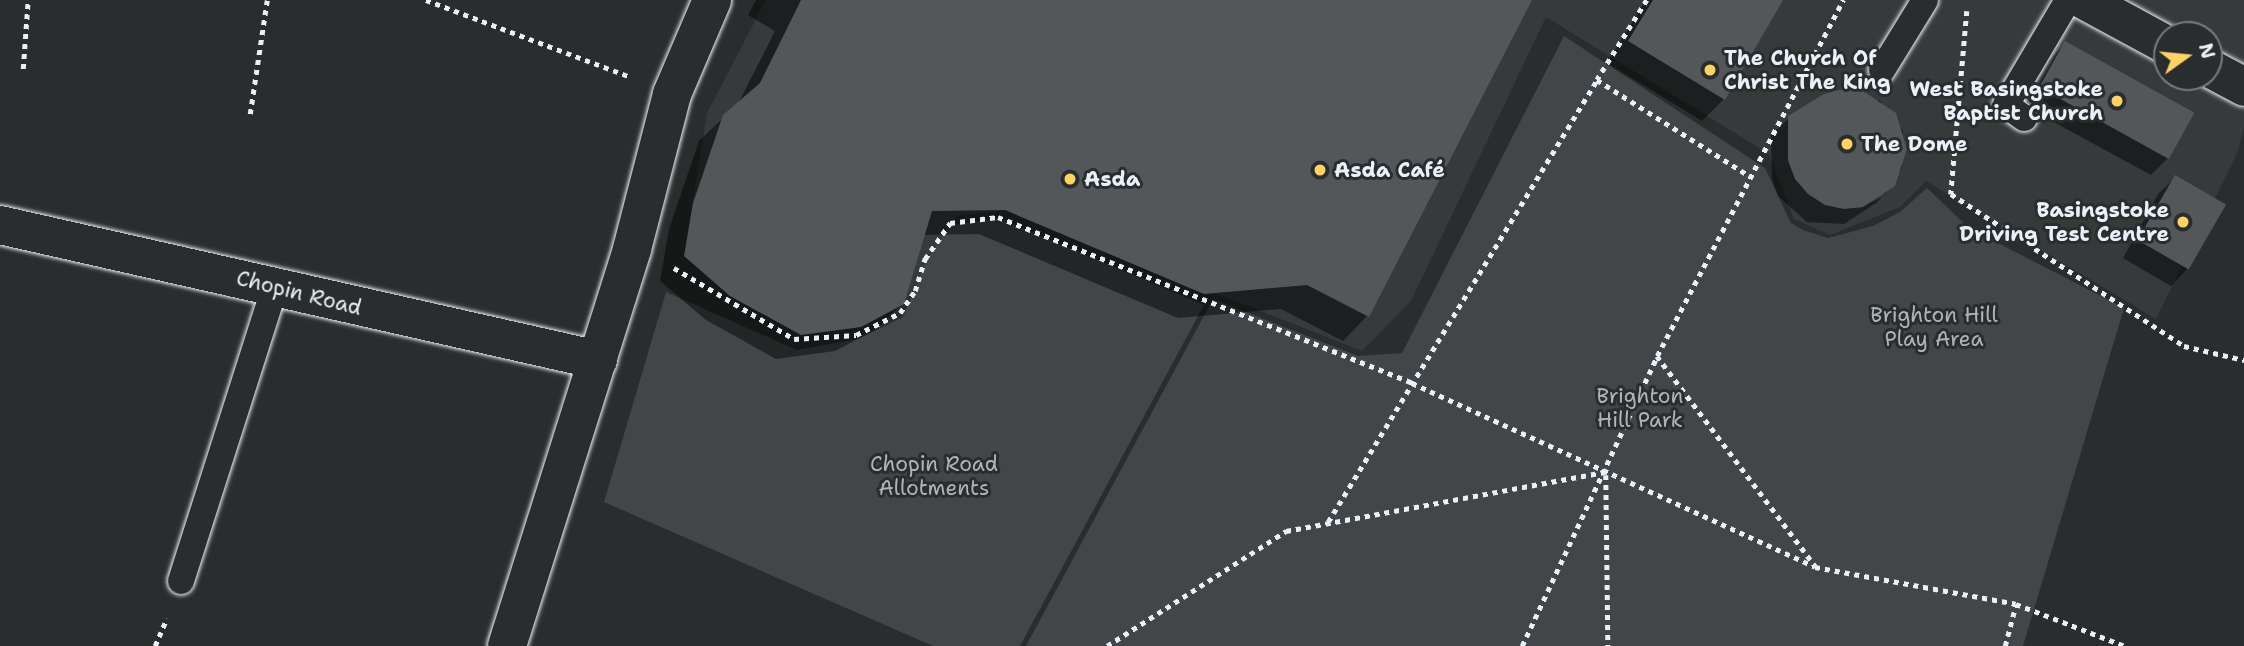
<!DOCTYPE html>
<html>
<head>
<meta charset="utf-8">
<style>
  body { margin:0 }
  #map { position:relative; width:2244px; height:646px; overflow:hidden; background:#2a2d2e; font-family:"Shantell Sans",sans-serif }
  div>[style] { position:absolute }
  .built>* { inset:0; background:#363a3b }
  .green>* { inset:0; background:#424648 }
  .shadow>* { inset:0; background:#0007 }
  .building>* { inset:0; background:#535759; transform-origin:0 0 }
  .path>* { height:4.5px; margin-top:-2.25px; transform-origin:0; background:repeating-linear-gradient(90deg,#e8f1f8 0 5px,transparent 0 10px) }
  .roads { filter:drop-shadow(0 0 2px #e8f1f8) drop-shadow(0 0 2px #e8f1f8) }
  .lane>* { height:26px; margin:-13px; padding:0 13px; transform-origin:13px; border-radius:13px; background:#2a2d2e }
  .street>* { height:38px; margin:-19px; padding:0 19px; transform-origin:19px; border-radius:19px; background:#2a2d2e }
  .dots>* { width:19px; height:19px; translate:-50% -50%; box-sizing:border-box; border:4px solid #2a2d2e; border-radius:50% }
  span { translate:-50% -50%; white-space:nowrap; text-align:center; line-height:1.15; -webkit-text-stroke:6px #2a2d2e; paint-order:stroke }
  .poi-label { font-size:21px; color:#e8f1f8; font-weight:700 }
  .left { translate:0 -50%; text-align:left }
  .right { translate:-100% -50%; text-align:right }
  .street-label { font-size:21px; color:#e8f1f8 }
  .park-label { font-size:21px; color:#aeb5ba }
  .north { position:absolute; left:2153px; top:21px; width:70px; height:70px; box-sizing:border-box; background:#2a2d2e; border:2px solid #767b7f; border-radius:50%; rotate:75deg; font-size:19px; font-weight:700; line-height:28px; text-align:center; color:#e8f1f8 }
  .north::after { content:''; display:block; margin:auto; width:24px; height:32px; background:#ffd166; clip-path:polygon(50% 0,100% 100%,50% 72%,0 100%) }
</style>
</head>
<body>
<div id="map">
  <div class="built">
    <div style="clip-path:polygon(evenodd,766px 0,2244px 0,2244px 127px,2238px 151px,2156px 319px,1926px 181px,1900px 207px,1830px 235px,1794px 219px,1769px 154px,1546px 17px,1411px 301px,1362px 351px,1005px 210px,956px 216px,904px 304px,862px 327px,802px 335px,730px 296px,684px 256px,707px 113px,766px 0,2167px 35px,2209px 35px,2209px 77px,2167px 77px,2167px 35px)"></div>
  </div>
  <div class="green">
    <div style="clip-path:polygon(1564px 36px,1765px 168px,1791px 223px,1803px 230px,1828px 238px,1873px 226px,1900px 212px,1927px 188px,1969px 228px,2124px 308px,2023px 646px,1026px 646px,1213px 299px,1358px 356px,1402px 353px)"></div>
    <div style="clip-path:polygon(999px 218px,1204px 305px,1020px 646px,933px 646px,604px 502px,666px 292px,797px 350px,858px 339px,903px 317px,926px 261px,950px 225px)"></div>
  </div>
  <div class="shadow">
    <div style="clip-path:polygon(756px 0,1531px 0,1367px 316px,1343px 341px,1281px 309px,1178px 318px,979px 234px,923px 235px,902px 304px,877px 329px,835px 351px,776px 359px,706px 320px,660px 281px,669px 229px,699px 141px,738px 104px,775px 31px,748px 15px)"></div>
    <div style="clip-path:polygon(1646px 0,1781px 0,1724px 99px,1702px 121px,1607px 63px)"></div>
    <div style="clip-path:polygon(2066px 43px,2168px 158px,2151px 175px,2024px 106px,2049px 60px)"></div>
    <div style="clip-path:polygon(1843px 91px,1880px 101px,1903px 131px,1902px 168px,1884px 195px,1884px 191px,1855px 210px,1882px 197px,1876px 203px,1844px 224px,1807px 222px,1778px 196px,1772px 178px,1771px 135px,1789px 118px)"></div>
    <div style="clip-path:polygon(2176px 177px,2224px 205px,2188px 268px,2171px 286px,2123px 258px,2158px 194px)"></div>
  </div>
  <div class="building">
    <div style="clip-path:polygon(801px 0,1532px 0,1369px 317px,1307px 285px,1204px 294px,1005px 210px,932px 211px,904px 304px,861px 327px,801px 335px,730px 296px,684px 256px,693px 203px,723px 115px,760px 83px)"></div>
    <div style="clip-path:polygon(1653px 0,1783px 0,1725px 100px,1628px 41px)"></div>
    <div style="left:2065px;top:41px;width:148px;height:53px;rotate:29deg"></div>
    <div style="clip-path:polygon(1843px 89px,1863px 91px,1896px 113px,1907px 149px,1895px 186px,1863px 207px,1844px 209px,1825px 205px,1808px 194px,1795px 179px,1788px 160px,1788px 116px,1824px 94px)"></div>
    <div style="left:2175px;top:175px;width:59px;height:75px;rotate:30deg"></div>
  </div>
  <div class="path">
    <div style="left:426px;top:0;width:216px;rotate:20.6deg"></div>
    <div style="left:1647px;top:0;width:94px;rotate:122deg"></div>
    <div style="left:1597px;top:80px;width:182px;rotate:32.2deg"></div>
    <div style="left:1967px;top:11px;width:184px;rotate:95deg"></div>
    <div style="left:1951px;top:194px;width:278px;rotate:33.1deg"></div>
    <div style="left:2184px;top:346px;width:62px;rotate:13.1deg"></div>
    <div style="left:23px;top:69px;width:69px;rotate:-85.9deg"></div>
    <div style="left:250px;top:114px;width:115px;rotate:-81.5deg"></div>
    <div style="left:674px;top:268px;width:139px;rotate:30.6deg"></div>
    <div style="left:794px;top:339px;width:62px;rotate:-3.7deg"></div>
    <div style="left:856px;top:335px;width:49px;rotate:-26.6deg"></div>
    <div style="left:900px;top:313px;width:27px;rotate:-56deg"></div>
    <div style="left:915px;top:291px;width:34px;rotate:-73deg"></div>
    <div style="left:925px;top:259px;width:44px;rotate:-55.2deg"></div>
    <div style="left:950px;top:223px;width:48px;rotate:-7.1deg"></div>
    <div style="left:998px;top:217px;width:446px;rotate:21.8deg"></div>
    <div style="left:1412px;top:383px;width:443px;rotate:24.5deg"></div>
    <div style="left:1815px;top:567px;width:204px;rotate:10.4deg"></div>
    <div style="left:2016px;top:604px;width:117px;rotate:21.1deg"></div>
    <div style="left:1657px;top:356px;width:263px;rotate:53deg"></div>
    <div style="left:1606px;top:475px;width:171px;rotate:89.3deg"></div>
    <div style="left:1328px;top:522px;width:517px;rotate:-58.68deg"></div>
    <div style="left:155px;top:646px;width:30px;rotate:-67deg"></div>
    <div style="left:1107px;top:646px;width:213px;rotate:-32.7deg"></div>
    <div style="left:1286px;top:531px;width:324px;rotate:-10.5deg"></div>
    <div style="left:1522px;top:646px;width:320px;rotate:-65deg"></div>
    <div style="left:1657px;top:356px;width:402px;rotate:-62.4deg"></div>
    <div style="left:2005px;top:646px;width:43px;rotate:-75.3deg"></div>
  </div>
  <div class="roads">
    <div class="lane">
      <div style="left:1882px;top:70px;width:82px;rotate:-58.4deg"></div>
      <div style="left:2024px;top:118px;width:22px;rotate:-144deg"></div>
      <div style="left:2006px;top:105px;width:122px;rotate:-59.4deg"></div>
      <div style="left:181px;top:581px;width:310px;rotate:-72.3deg"></div>
    </div>
    <div class="street">
      <div style="left:2084px;top:0;width:94px;rotate:28.5deg"></div>
      <div style="left:2209px;top:68px;width:40px;rotate:28deg"></div>
      <div style="left:0;top:225px;width:613px;rotate:12.72deg"></div>
      <div style="left:507px;top:646px;width:416px;rotate:-72.5deg"></div>
      <div style="left:632px;top:249px;width:160px;rotate:-75.5deg"></div>
      <div style="left:672px;top:94px;width:102px;rotate:-66.9deg"></div>
    </div>
  </div>
  <div class="dots">
    <div style="left:1710px;top:70px;background:#ffd166"></div>
    <div style="left:2117px;top:101px;background:#ffd166"></div>
    <div style="left:1847px;top:144px;background:#ffd166"></div>
    <div style="left:1320px;top:170px;background:#ffd166"></div>
    <div style="left:1070px;top:179px;background:#ffd166"></div>
    <div style="left:2183px;top:222px;background:#ffd166"></div>
  </div>
  <div class="poi-label">
    <span class="left" style="left:1724px;top:70px">The Church Of<br>Christ The King</span>
    <span class="right" style="left:2103px;top:101px">West Basingstoke<br>Baptist Church</span>
    <span class="left" style="left:1861px;top:144px">The Dome</span>
    <span class="left" style="left:1334px;top:170px">Asda Café</span>
    <span class="left" style="left:1084px;top:179px">Asda</span>
    <span class="right" style="left:2169px;top:222px">Basingstoke<br>Driving Test Centre</span>
  </div>
  <div class="street-label">
    <span style="left:299px;top:293px;rotate:14deg">Chopin Road</span>
  </div>
  <div class="park-label">
    <span style="left:1934px;top:327px">Brighton Hill<br>Play Area</span>
    <span style="left:1640px;top:408px">Brighton<br>Hill Park</span>
    <span style="left:934px;top:476px">Chopin Road<br>Allotments</span>
  </div>
  <div class="north">N</div>
</div>
</body>
</html>
